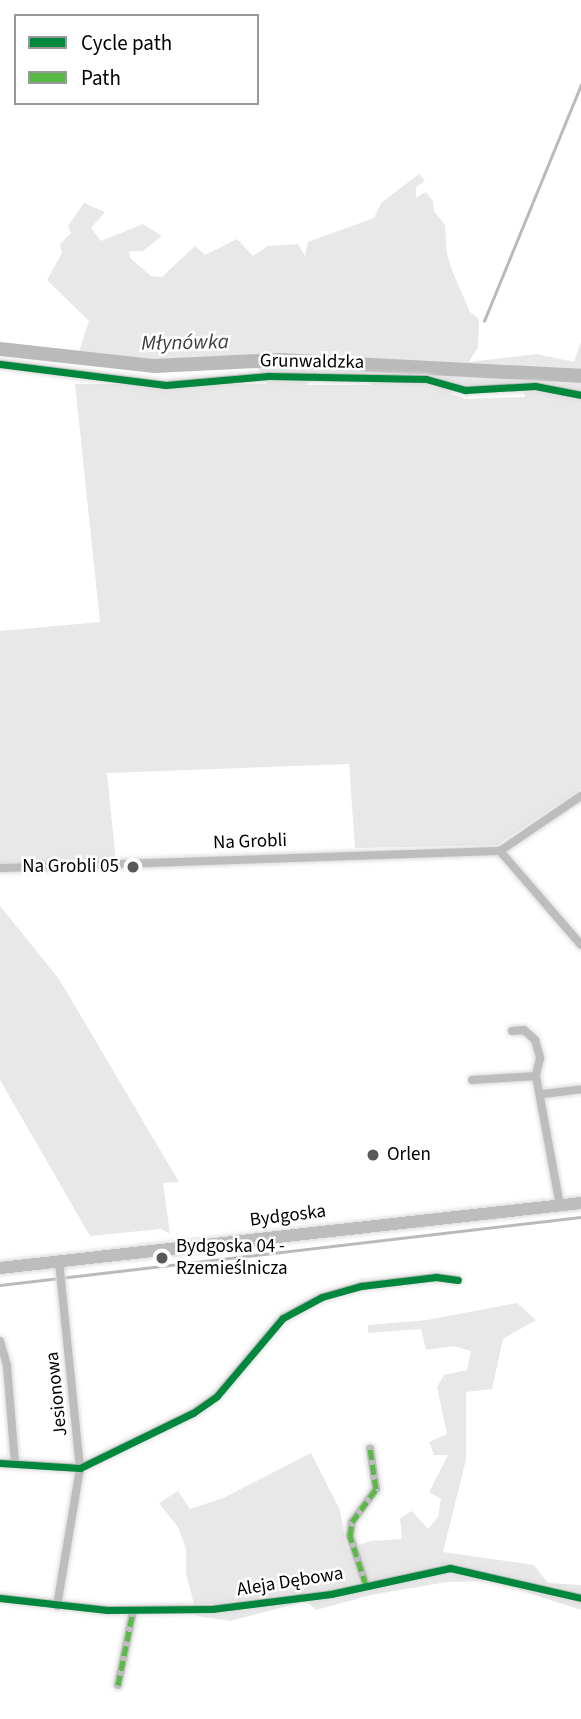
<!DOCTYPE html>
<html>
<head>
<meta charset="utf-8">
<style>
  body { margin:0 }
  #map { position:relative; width:581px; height:1719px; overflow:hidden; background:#fff; font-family:"Source Sans 3",sans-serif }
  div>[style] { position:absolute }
  .green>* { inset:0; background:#e8e8e8 }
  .stream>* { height:2.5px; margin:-1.25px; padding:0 1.25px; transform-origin:1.25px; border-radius:1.25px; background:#bababa }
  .river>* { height:14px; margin:-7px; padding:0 7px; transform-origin:7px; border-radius:7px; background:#bababa }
  .roads { filter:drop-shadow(0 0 2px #dbdbdb) drop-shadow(0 0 2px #dbdbdb) }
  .minor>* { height:8px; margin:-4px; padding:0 4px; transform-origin:4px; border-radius:4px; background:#bdbdbd }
  .primary>* { height:12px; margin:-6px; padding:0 6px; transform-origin:6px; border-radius:6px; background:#bdbdbd }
  .quiet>* { height:5px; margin-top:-2.5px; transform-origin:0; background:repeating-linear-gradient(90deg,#58b947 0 10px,transparent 0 15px) }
  .cycleway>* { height:7px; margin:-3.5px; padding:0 3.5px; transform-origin:3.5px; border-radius:3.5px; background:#00873e }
  .dots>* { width:19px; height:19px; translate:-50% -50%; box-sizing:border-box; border:4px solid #fff; border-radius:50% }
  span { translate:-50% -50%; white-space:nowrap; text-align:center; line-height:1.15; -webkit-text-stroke:5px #fff; paint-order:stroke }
  .street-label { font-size:19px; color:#000 }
  .poi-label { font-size:19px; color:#000 }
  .right { translate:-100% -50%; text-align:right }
  .left { translate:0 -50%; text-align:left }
  .water-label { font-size:21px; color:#3e3e3e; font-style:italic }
  .legend { position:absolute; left:14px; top:14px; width:245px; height:91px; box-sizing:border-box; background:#fff; border:2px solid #999; margin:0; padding:9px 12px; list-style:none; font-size:21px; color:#000 }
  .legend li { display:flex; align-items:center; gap:14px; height:35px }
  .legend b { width:35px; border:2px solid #999 }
</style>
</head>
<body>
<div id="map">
  <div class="green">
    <div style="clip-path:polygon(evenodd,419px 174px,425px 181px,416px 187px,416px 198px,426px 192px,433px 201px,434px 211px,445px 225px,447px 254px,453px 273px,470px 312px,479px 319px,478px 347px,469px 362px,537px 354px,574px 362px,581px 342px,581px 789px,497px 845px,355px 848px,349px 764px,107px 773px,116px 862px,0 867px,0 631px,100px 622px,75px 384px,267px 384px,257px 366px,146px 371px,75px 363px,89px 321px,47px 280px,62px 253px,60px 244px,71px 233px,68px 226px,84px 203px,105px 212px,91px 228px,101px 241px,143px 224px,162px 236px,143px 251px,129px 251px,130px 258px,151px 276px,162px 277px,195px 246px,205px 255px,237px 239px,253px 256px,268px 246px,298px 244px,305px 256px,308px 242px,374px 218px,381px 203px,419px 174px,367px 376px,371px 385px,305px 385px,316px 377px,367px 376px,419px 174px,503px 385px,524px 392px,525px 397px,465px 399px,450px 393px,503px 385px)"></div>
    <div style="clip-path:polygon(0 906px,59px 979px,179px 1182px,163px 1183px,170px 1234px,161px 1229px,90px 1236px,0 1080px)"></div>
    <div style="clip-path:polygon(517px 1303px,536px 1320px,503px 1339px,492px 1389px,466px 1392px,466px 1460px,443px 1552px,534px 1565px,548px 1583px,581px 1585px,581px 1610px,493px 1581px,447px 1582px,371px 1595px,316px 1610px,306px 1601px,230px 1621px,197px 1616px,186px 1574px,186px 1549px,178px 1527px,159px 1503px,178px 1491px,190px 1509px,223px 1498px,311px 1453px,340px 1510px,347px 1549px,371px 1541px,402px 1539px,400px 1518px,412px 1511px,428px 1529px,438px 1517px,441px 1499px,429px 1492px,448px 1455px,434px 1455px,429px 1442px,447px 1434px,437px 1387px,444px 1375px,467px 1370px,471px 1351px,454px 1346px,426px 1350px,421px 1329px,368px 1333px,368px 1325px,427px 1320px)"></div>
  </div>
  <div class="stream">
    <div style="left:484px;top:321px;width:255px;rotate:-67.7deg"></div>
    <div style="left:0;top:1285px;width:585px;rotate:-6.68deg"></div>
  </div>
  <div class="river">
    <div style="left:0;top:349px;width:156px;rotate:6.3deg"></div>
    <div style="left:155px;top:366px;width:123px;rotate:-2.8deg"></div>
    <div style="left:278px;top:360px;width:303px;rotate:3deg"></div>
  </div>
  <div class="roads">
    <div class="minor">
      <div style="left:0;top:364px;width:167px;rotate:7.2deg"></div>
      <div style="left:166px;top:385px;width:103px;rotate:-5deg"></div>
      <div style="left:269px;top:376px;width:157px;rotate:1.1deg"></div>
      <div style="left:426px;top:379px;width:41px;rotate:15.8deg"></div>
      <div style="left:465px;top:390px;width:70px;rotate:-3.3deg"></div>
      <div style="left:535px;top:386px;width:47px;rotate:11.1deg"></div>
      <div style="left:500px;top:851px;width:124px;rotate:49.2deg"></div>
      <div style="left:500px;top:851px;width:98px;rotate:-34.2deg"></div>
      <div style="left:0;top:868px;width:500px;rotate:-1.95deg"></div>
      <div style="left:512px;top:1031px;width:12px;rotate:-5deg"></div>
      <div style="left:524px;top:1030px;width:15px;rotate:42deg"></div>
      <div style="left:535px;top:1040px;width:19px;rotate:74deg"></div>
      <div style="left:540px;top:1058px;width:18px;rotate:103deg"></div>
      <div style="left:536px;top:1076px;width:131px;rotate:79.5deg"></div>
      <div style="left:472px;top:1080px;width:64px;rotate:-3.6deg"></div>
      <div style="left:543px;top:1094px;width:38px;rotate:-7deg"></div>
      <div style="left:0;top:1341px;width:26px;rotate:74deg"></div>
      <div style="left:7px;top:1366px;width:98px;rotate:85.3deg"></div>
      <div style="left:0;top:1463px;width:80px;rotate:3.6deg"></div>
      <div style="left:80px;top:1468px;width:126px;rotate:-26deg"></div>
      <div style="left:193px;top:1413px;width:29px;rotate:-35deg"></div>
      <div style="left:217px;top:1396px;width:102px;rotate:-49.8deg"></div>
      <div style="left:283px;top:1318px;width:44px;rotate:-28.3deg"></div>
      <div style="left:322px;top:1297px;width:41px;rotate:-15.8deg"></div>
      <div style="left:361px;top:1286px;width:76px;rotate:-6.8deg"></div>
      <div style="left:436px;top:1277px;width:22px;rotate:8deg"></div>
      <div style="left:366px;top:1585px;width:52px;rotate:-108.1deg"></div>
      <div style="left:350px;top:1536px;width:14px;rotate:-82deg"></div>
      <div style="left:352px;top:1522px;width:41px;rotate:-54deg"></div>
      <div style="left:376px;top:1489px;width:41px;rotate:-98.3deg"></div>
      <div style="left:0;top:1598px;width:108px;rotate:6.4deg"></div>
      <div style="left:107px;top:1610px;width:105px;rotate:-0.5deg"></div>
      <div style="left:212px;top:1609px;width:120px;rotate:-7.2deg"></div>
      <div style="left:331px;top:1594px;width:122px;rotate:-12.3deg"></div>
      <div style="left:450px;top:1568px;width:134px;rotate:12.9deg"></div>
      <div style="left:57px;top:1606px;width:140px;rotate:-80.5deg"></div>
      <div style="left:80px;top:1468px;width:207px;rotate:-95.8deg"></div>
      <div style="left:118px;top:1685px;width:76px;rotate:-78.5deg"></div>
    </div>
    <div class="primary">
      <div style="left:0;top:1268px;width:585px;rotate:-6.38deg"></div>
    </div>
  </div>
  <div class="quiet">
    <div style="left:366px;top:1585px;width:52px;rotate:-108.1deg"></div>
    <div style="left:350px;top:1536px;width:14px;rotate:-82deg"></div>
    <div style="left:352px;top:1522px;width:41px;rotate:-54deg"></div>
    <div style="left:376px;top:1489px;width:41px;rotate:-98.3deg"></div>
    <div style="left:118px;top:1685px;width:76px;rotate:-78.5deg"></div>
  </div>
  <div class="cycleway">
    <div style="left:0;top:364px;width:167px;rotate:7.2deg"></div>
    <div style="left:166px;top:385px;width:103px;rotate:-5deg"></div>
    <div style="left:269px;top:376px;width:157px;rotate:1.1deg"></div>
    <div style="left:426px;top:379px;width:41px;rotate:15.8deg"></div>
    <div style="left:465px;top:390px;width:70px;rotate:-3.3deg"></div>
    <div style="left:535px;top:386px;width:47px;rotate:11.1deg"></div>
    <div style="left:0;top:1463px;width:80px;rotate:3.6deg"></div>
    <div style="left:80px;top:1468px;width:126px;rotate:-26deg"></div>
    <div style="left:193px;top:1413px;width:29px;rotate:-35deg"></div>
    <div style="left:217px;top:1396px;width:102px;rotate:-49.8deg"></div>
    <div style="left:283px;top:1318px;width:44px;rotate:-28.3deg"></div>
    <div style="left:322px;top:1297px;width:41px;rotate:-15.8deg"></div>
    <div style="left:361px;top:1286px;width:76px;rotate:-6.8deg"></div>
    <div style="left:436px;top:1277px;width:22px;rotate:8deg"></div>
    <div style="left:0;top:1598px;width:108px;rotate:6.4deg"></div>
    <div style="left:107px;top:1610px;width:105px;rotate:-0.5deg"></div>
    <div style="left:212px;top:1609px;width:120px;rotate:-7.2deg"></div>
    <div style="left:331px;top:1594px;width:122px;rotate:-12.3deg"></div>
    <div style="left:450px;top:1568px;width:134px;rotate:12.9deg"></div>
  </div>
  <div class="dots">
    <div style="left:133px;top:867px;background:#595959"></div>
    <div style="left:373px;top:1155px;background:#595959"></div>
    <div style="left:162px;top:1258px;background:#595959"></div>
  </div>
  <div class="street-label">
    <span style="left:312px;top:362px;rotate:1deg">Grunwaldzka</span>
    <span style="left:250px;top:842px;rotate:-2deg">Na Grobli</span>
    <span style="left:288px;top:1216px;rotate:-7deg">Bydgoska</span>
    <span style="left:57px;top:1394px;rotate:-96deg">Jesionowa</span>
    <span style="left:290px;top:1582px;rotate:-9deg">Aleja Dębowa</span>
  </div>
  <div class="poi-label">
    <span class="right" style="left:119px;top:867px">Na Grobli 05</span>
    <span class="left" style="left:387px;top:1155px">Orlen</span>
    <span class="left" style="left:176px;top:1258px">Bydgoska 04 -<br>Rzemieślnicza</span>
  </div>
  <div class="water-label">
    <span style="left:185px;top:342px;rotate:-1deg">Młynówka</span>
  </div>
  <ul class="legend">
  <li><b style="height:9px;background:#00873e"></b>Cycle path</li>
  <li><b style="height:9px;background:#58b947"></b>Path</li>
  </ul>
</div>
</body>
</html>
